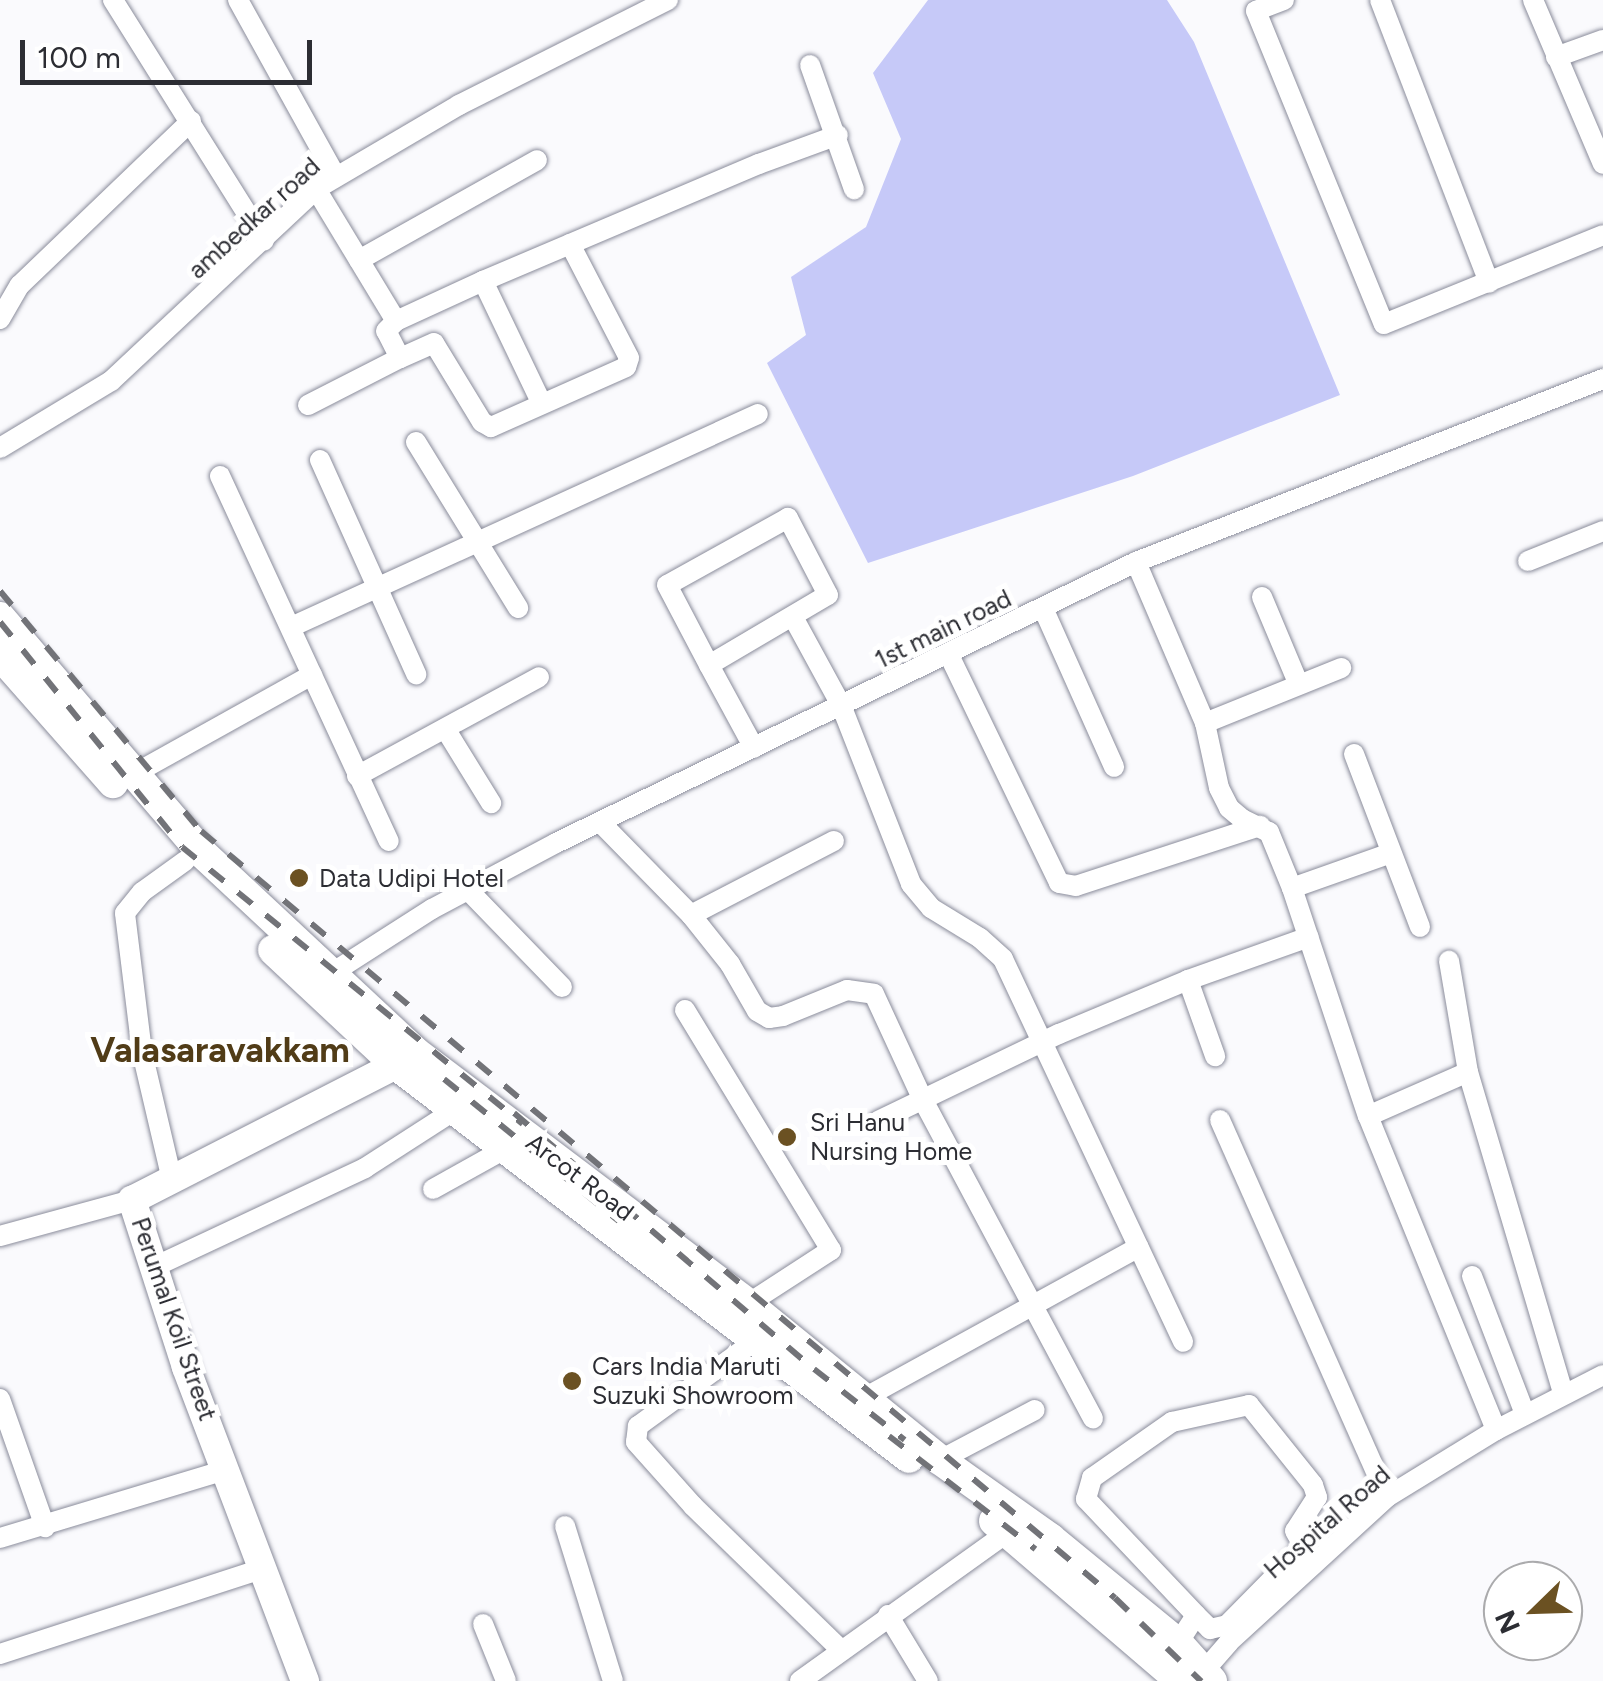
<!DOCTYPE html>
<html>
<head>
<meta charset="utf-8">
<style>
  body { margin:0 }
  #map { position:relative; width:1603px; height:1681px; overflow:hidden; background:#fafafd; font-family:Figtree,sans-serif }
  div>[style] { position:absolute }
  .water>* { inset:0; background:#c6c9f8 }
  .roads { filter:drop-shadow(0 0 2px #8a8c9b) drop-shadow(0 0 2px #8a8c9b) }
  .street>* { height:20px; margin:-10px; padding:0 10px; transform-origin:10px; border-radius:10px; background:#fff }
  .secondary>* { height:28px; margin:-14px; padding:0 14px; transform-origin:14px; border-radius:14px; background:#fff }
  .primary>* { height:30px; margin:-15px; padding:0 15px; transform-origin:15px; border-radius:15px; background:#fff }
  .rail>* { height:6px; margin-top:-3px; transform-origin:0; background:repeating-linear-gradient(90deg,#727378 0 18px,transparent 0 36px) }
  .dots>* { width:28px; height:28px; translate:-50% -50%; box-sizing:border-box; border:5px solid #fff; border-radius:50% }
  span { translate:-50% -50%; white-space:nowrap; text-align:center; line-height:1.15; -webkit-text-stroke:10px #fff; paint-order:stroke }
  .street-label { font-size:25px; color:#2c2d33 }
  .poi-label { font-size:25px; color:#2c2d33 }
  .left { translate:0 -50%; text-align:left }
  .district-label { font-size:35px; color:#513c17; font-weight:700 }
  .north { position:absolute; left:1483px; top:1561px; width:100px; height:100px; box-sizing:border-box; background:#fff; border:2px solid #ababad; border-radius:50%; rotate:247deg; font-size:28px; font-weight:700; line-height:40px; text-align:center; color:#2c2d33 }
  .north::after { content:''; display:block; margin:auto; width:35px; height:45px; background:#6b5122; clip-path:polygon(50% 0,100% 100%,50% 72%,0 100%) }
  .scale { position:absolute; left:20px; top:40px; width:292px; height:45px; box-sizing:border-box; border:5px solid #2c2d33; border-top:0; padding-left:12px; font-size:30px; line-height:35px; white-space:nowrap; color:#2c2d33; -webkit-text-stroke:8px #fff; paint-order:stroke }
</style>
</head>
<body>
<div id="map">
  <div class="water">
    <div style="clip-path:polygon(928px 0,1167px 0,1194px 42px,1340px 395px,1133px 476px,868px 563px,767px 363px,806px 335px,791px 277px,866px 227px,901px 139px,873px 73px)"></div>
  </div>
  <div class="roads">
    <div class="street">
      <div style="left:113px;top:0;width:284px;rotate:57.9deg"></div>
      <div style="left:238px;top:0;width:202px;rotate:61deg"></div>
      <div style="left:1284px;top:0;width:30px;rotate:159deg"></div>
      <div style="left:1256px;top:11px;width:338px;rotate:67.8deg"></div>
      <div style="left:1384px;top:324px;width:236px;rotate:-22.1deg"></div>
      <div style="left:1380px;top:0;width:303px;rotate:68.9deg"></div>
      <div style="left:1533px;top:0;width:178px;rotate:66.9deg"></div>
      <div style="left:1556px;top:57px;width:50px;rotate:-19.9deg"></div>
      <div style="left:810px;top:65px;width:132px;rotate:70.5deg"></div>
      <div style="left:316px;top:189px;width:154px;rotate:58.8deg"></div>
      <div style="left:570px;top:244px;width:128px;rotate:62.6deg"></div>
      <div style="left:629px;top:358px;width:9px;rotate:108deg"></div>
      <div style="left:626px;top:367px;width:148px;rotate:156deg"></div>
      <div style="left:491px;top:427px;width:10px;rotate:-151deg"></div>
      <div style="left:482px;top:422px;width:92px;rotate:-121.3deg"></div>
      <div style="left:434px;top:343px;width:37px;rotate:156deg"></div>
      <div style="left:400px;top:358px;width:30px;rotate:-117deg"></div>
      <div style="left:386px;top:331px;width:14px;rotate:-45deg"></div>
      <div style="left:396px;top:321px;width:96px;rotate:-24.7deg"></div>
      <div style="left:483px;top:281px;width:300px;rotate:-23deg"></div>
      <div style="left:759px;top:164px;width:84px;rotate:-20.2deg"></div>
      <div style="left:359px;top:260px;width:204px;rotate:-29.3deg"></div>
      <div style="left:483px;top:281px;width:136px;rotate:64.4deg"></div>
      <div style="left:0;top:319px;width:39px;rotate:-60deg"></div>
      <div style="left:20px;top:285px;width:237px;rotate:-43.8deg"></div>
      <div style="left:308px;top:405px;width:103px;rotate:-27.1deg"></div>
      <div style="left:416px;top:442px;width:195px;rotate:58.4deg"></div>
      <div style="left:0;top:448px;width:130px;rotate:-31.1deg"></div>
      <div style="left:111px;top:381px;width:281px;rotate:-43.1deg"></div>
      <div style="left:316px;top:189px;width:166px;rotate:-30.4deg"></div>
      <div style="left:459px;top:105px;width:234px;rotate:-26.7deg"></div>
      <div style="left:320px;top:460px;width:235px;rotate:65.8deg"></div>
      <div style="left:220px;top:476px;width:402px;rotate:65.2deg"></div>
      <div style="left:1528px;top:561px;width:81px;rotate:-21.8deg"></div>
      <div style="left:1136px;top:562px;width:175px;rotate:66.8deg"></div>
      <div style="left:1205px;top:723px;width:66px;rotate:77.8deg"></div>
      <div style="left:1219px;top:788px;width:22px;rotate:63deg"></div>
      <div style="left:1229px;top:808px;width:17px;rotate:40deg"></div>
      <div style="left:1242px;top:819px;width:30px;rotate:26deg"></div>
      <div style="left:1269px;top:832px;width:61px;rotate:67.7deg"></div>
      <div style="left:1292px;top:888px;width:240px;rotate:71.6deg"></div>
      <div style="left:1368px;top:1116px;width:339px;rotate:67.8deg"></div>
      <div style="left:1262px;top:597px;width:95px;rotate:67.2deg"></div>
      <div style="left:1043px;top:608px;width:174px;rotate:65.9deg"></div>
      <div style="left:793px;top:617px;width:100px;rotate:61.4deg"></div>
      <div style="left:841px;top:705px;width:192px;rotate:68.6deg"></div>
      <div style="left:911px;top:884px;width:31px;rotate:50deg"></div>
      <div style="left:931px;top:908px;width:57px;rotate:31.5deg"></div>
      <div style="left:980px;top:938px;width:31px;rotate:42deg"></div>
      <div style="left:1003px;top:959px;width:423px;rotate:64.8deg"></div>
      <div style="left:291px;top:627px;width:513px;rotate:-24.52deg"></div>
      <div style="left:949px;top:655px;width:253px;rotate:64.2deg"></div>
      <div style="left:1059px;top:883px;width:17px;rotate:10deg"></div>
      <div style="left:1076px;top:886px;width:194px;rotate:-18.1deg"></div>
      <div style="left:709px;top:665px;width:138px;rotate:-30.5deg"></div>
      <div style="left:828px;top:595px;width:87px;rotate:-117.5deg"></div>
      <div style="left:788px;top:518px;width:138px;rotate:151deg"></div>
      <div style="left:667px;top:585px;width:90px;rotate:62.3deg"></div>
      <div style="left:709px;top:665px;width:94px;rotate:61.5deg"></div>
      <div style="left:1205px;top:723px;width:147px;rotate:-22deg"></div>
      <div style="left:446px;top:730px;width:86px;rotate:58.3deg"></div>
      <div style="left:1354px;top:754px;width:185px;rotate:69.1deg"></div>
      <div style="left:357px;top:776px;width:207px;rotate:-28.5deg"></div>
      <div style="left:125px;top:779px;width:214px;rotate:-29.1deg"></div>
      <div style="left:600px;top:822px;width:130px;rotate:45.6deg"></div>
      <div style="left:691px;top:915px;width:63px;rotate:51.5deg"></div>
      <div style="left:730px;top:964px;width:54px;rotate:60.1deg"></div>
      <div style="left:757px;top:1011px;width:14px;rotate:30deg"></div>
      <div style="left:769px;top:1018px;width:14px;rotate:-8deg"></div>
      <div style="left:783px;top:1016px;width:69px;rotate:-22.1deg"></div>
      <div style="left:847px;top:990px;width:27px;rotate:8deg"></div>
      <div style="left:874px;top:994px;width:117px;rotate:65.2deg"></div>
      <div style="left:923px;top:1100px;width:361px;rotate:61.9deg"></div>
      <div style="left:1292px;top:888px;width:105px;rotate:-19.5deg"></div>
      <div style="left:468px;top:890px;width:135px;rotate:45.9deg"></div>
      <div style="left:691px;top:915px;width:161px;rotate:-27.4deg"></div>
      <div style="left:329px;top:975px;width:122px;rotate:-32.7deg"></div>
      <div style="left:432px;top:909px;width:140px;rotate:-28deg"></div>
      <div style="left:556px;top:843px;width:644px;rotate:-25.85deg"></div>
      <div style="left:1136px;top:562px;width:502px;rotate:-21.4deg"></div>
      <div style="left:1188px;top:980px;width:81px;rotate:70.4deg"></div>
      <div style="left:685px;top:1010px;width:281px;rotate:58.7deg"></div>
      <div style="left:831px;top:1250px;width:99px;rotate:147deg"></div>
      <div style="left:1468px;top:1072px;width:335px;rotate:73.5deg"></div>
      <div style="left:1368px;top:1116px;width:109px;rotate:-23.7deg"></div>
      <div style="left:1468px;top:1072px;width:113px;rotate:-99.7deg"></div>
      <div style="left:1220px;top:1120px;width:412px;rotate:66.1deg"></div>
      <div style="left:878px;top:1121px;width:201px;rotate:-25.7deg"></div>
      <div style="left:1059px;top:1034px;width:140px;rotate:-22.7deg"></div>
      <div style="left:1188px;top:980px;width:128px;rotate:-19.6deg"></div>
      <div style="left:172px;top:1180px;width:131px;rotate:-103.2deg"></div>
      <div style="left:142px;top:1052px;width:140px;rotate:-97deg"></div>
      <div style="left:125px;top:913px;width:27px;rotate:-51deg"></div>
      <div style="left:142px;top:892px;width:53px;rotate:-35.8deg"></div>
      <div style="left:433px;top:1189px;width:82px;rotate:-29.1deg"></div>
      <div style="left:0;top:1236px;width:137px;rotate:-15.3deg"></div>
      <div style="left:154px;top:1267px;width:233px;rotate:-25.1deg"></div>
      <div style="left:365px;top:1168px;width:107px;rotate:-32.8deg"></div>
      <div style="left:1472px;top:1276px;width:148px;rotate:69deg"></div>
      <div style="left:755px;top:1341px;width:145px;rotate:144deg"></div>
      <div style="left:638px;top:1426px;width:16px;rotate:97deg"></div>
      <div style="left:636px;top:1442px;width:86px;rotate:48.3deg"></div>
      <div style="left:693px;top:1506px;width:206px;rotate:44.2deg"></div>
      <div style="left:0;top:1399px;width:136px;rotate:70.6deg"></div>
      <div style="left:859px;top:1406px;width:11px;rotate:-52deg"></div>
      <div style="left:866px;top:1397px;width:311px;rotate:-28.8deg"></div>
      <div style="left:940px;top:1460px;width:107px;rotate:-27.8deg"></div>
      <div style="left:565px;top:1526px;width:162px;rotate:72.8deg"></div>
      <div style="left:0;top:1538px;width:238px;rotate:-16.8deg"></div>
      <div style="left:888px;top:1615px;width:77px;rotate:58.8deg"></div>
      <div style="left:1196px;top:1615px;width:20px;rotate:45deg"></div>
      <div style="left:1210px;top:1629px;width:17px;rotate:-13deg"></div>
      <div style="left:1227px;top:1625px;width:107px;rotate:-45.4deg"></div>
      <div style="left:483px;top:1624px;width:61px;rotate:68deg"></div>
      <div style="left:1178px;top:1643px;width:33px;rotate:-57deg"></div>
      <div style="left:1196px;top:1615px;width:160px;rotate:-133.5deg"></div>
      <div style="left:1086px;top:1499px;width:22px;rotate:-74deg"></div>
      <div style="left:1092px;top:1478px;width:98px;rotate:-35deg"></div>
      <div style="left:1172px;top:1422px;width:79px;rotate:-12.4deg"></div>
      <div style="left:1249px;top:1405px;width:102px;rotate:51.3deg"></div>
      <div style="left:1313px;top:1485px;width:13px;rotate:72deg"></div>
      <div style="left:1317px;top:1497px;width:40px;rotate:122.9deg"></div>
      <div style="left:1295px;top:1531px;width:38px;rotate:61deg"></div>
      <div style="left:0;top:1654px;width:279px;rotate:-18deg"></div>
      <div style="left:1204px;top:1671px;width:38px;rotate:-49deg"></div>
      <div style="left:1229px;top:1642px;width:214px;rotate:-42.5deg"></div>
      <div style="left:1387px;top:1497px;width:128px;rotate:-31.6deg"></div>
      <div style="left:1496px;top:1430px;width:120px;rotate:-27.2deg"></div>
      <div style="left:800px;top:1681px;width:256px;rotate:-35.6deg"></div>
    </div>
    <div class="secondary">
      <div style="left:305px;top:1681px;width:336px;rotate:-110.8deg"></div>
      <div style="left:186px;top:1367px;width:176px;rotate:-107.9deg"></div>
      <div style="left:132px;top:1200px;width:297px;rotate:-27.1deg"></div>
      <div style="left:396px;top:1065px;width:21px;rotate:-37deg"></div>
    </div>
    <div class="primary">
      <div style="left:0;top:617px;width:311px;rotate:49.4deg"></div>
      <div style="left:202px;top:853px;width:290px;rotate:43deg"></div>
      <div style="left:414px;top:1051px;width:419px;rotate:37.1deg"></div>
      <div style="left:748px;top:1304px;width:247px;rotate:39.1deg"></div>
      <div style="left:940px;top:1460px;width:135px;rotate:35.3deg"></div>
      <div style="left:1050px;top:1538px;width:166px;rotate:39.4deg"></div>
      <div style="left:1178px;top:1643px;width:51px;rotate:48.2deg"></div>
      <div style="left:0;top:655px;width:171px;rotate:48.6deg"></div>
      <div style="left:273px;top:950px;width:168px;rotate:43.1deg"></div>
      <div style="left:396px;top:1065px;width:646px;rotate:37.46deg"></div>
      <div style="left:994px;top:1521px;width:246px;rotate:40.6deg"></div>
    </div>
  </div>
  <div class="rail">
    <div style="left:0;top:591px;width:313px;rotate:50.1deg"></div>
    <div style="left:201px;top:831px;width:1193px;rotate:40deg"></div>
    <div style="left:1115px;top:1598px;width:120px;rotate:44deg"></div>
    <div style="left:0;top:622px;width:289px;rotate:51deg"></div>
    <div style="left:182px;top:847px;width:439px;rotate:39.1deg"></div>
    <div style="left:444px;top:1079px;width:225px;rotate:39.1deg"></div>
    <div style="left:514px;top:1113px;width:394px;rotate:40.5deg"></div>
    <div style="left:814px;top:1369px;width:115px;rotate:38deg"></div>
    <div style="left:889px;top:1436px;width:185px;rotate:37.7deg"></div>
  </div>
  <div class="dots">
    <div style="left:299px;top:878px;background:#6b5122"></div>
    <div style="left:787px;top:1137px;background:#6b5122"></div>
    <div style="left:572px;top:1381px;background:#6b5122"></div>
  </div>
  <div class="street-label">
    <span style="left:254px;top:218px;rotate:-42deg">ambedkar road</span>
    <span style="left:943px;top:629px;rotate:-26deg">1st main road</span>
    <span style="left:580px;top:1177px;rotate:37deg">Arcot Road</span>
    <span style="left:174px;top:1319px;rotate:71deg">Perumal Koil Street</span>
    <span style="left:1327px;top:1522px;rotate:-41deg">Hospital Road</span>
  </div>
  <div class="poi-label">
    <span class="left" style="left:319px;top:878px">Data Udipi Hotel</span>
    <span class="left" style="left:810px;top:1137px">Sri Hanu<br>Nursing Home</span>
    <span class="left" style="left:592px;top:1381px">Cars India Maruti<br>Suzuki Showroom</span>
  </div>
  <div class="district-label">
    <span style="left:220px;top:1050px">Valasaravakkam</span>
  </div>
  <div class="north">N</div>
  <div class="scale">100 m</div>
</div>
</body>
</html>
